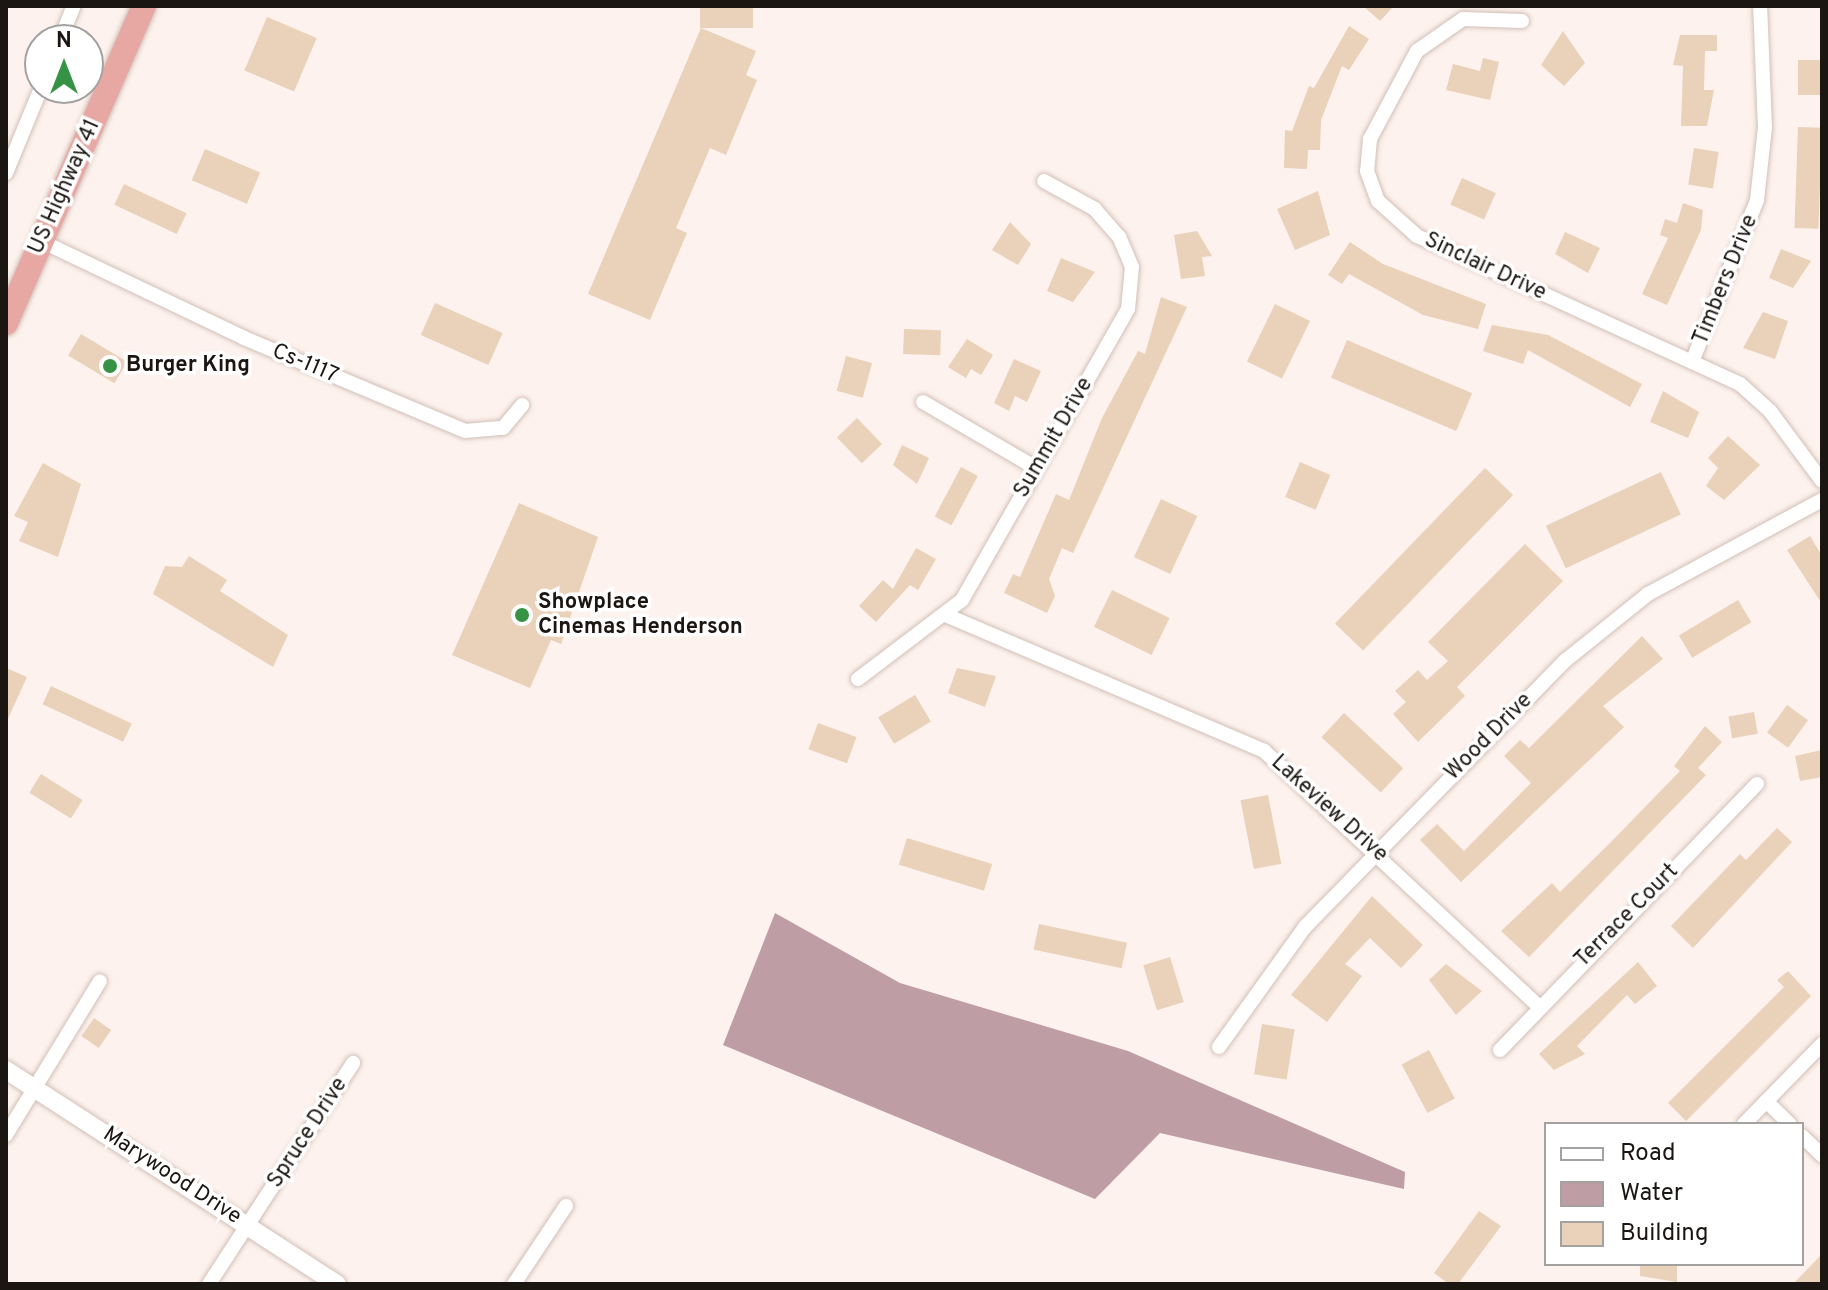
<!DOCTYPE html>
<html>
<head>
<meta charset="utf-8">
<style>
  body { margin:0 }
  #map { position:relative; width:1828px; height:1290px; overflow:hidden; background:#fdf2ed; font-family:Overpass,sans-serif }
  div>[style] { position:absolute }
  .water>* { inset:0; background:#bf9da5 }
  .building>* { inset:0; background:#ead1ba; transform-origin:0 0 }
  .roads { filter:drop-shadow(0 0 2px #d1bfb7) drop-shadow(0 0 2px #d1bfb7) }
  .minor>* { height:14px; margin:-7px; padding:0 7px; transform-origin:7px; border-radius:7px; background:#fff }
  .tertiary>* { height:18px; margin:-9px; padding:0 9px; transform-origin:9px; border-radius:9px; background:#fff }
  .trunk>* { height:24px; margin:-12px; padding:0 12px; transform-origin:12px; border-radius:12px; background:#e7a7a3 }
  .dots>* { width:22px; height:22px; translate:-50% -50%; box-sizing:border-box; border:4px solid #fff; border-radius:50% }
  span { translate:-50% -50%; white-space:nowrap; text-align:center; line-height:1.15; -webkit-text-stroke:7px #fff; paint-order:stroke }
  .street-label { font-size:22px; color:#1c1613 }
  .poi-label { font-size:22px; color:#1c1613; font-weight:700 }
  .left { translate:0 -50%; text-align:left }
  .frame { position:absolute; inset:0; border:8px solid #1c1613; pointer-events:none }
  .legend { position:absolute; left:1544px; top:1122px; width:260px; height:144px; box-sizing:border-box; background:#fff; border:2px solid #a4a2a1; margin:0; padding:10px 14px; list-style:none; font-size:24px; color:#1c1613 }
  .legend li { display:flex; align-items:center; gap:16px; height:40px }
  .legend b { width:40px; border:2px solid #a4a2a1 }
  .north { position:absolute; left:24px; top:24px; width:80px; height:80px; box-sizing:border-box; background:#fff; border:2px solid #a4a2a1; border-radius:50%; rotate:0deg; font-size:22px; font-weight:700; line-height:32px; text-align:center; color:#1c1613 }
  .north::after { content:''; display:block; margin:auto; width:28px; height:36px; background:#369244; clip-path:polygon(50% 0,100% 100%,50% 72%,0 100%) }
</style>
</head>
<body>
<div id="map">
  <div class="water">
    <div style="clip-path:polygon(775px 913px,900px 983px,1128px 1051px,1405px 1172px,1404px 1189px,1160px 1133px,1095px 1199px,723px 1045px)"></div>
  </div>
  <div class="building">
    <div style="left:700px;top:6px;width:53px;height:22px"></div>
    <div style="clip-path:polygon(1363px 6px,1394px 6px,1380px 21px)"></div>
    <div style="left:267px;top:17px;width:54px;height:58px;rotate:23deg"></div>
    <div style="clip-path:polygon(1349px 26px,1369px 39px,1349px 70px,1342px 66px,1321px 120px,1320px 150px,1308px 150px,1307px 169px,1284px 168px,1285px 130px,1292px 131px,1309px 86px,1314px 88px)"></div>
    <div style="clip-path:polygon(701px 28px,756px 51px,746px 75px,757px 80px,726px 155px,710px 148px,676px 228px,687px 233px,650px 320px,588px 294px)"></div>
    <div style="clip-path:polygon(1563px 31px,1585px 63px,1564px 86px,1541px 65px)"></div>
    <div style="clip-path:polygon(1680px 35px,1717px 35px,1717px 51px,1705px 51px,1704px 90px,1714px 90px,1707px 126px,1681px 126px,1683px 66px,1673px 65px)"></div>
    <div style="clip-path:polygon(1483px 58px,1499px 62px,1490px 100px,1446px 90px,1453px 64px,1480px 71px)"></div>
    <div style="left:1822px;top:60px;width:35px;height:24px;rotate:90deg"></div>
    <div style="left:1798px;top:127px;width:24px;height:101px;rotate:2deg"></div>
    <div style="left:1694px;top:148px;width:25px;height:37px;rotate:9deg"></div>
    <div style="left:205px;top:149px;width:60px;height:34px;rotate:23deg"></div>
    <div style="left:1462px;top:178px;width:37px;height:29px;rotate:24deg"></div>
    <div style="left:124px;top:184px;width:69px;height:23px;rotate:25deg"></div>
    <div style="clip-path:polygon(1318px 191px,1330px 235px,1295px 250px,1277px 209px)"></div>
    <div style="clip-path:polygon(1683px 203px,1703px 210px,1701px 230px,1667px 305px,1642px 294px,1668px 238px,1660px 235px,1665px 219px,1677px 223px)"></div>
    <div style="clip-path:polygon(1010px 222px,1031px 244px,1018px 265px,992px 250px)"></div>
    <div style="clip-path:polygon(1197px 231px,1212px 256px,1202px 257px,1205px 276px,1181px 279px,1174px 235px)"></div>
    <div style="clip-path:polygon(1565px 232px,1600px 248px,1588px 273px,1555px 254px)"></div>
    <div style="clip-path:polygon(1350px 242px,1383px 264px,1486px 304px,1478px 329px,1423px 315px,1349px 274px,1342px 284px,1328px 275px)"></div>
    <div style="clip-path:polygon(1781px 249px,1811px 261px,1793px 288px,1769px 278px)"></div>
    <div style="clip-path:polygon(1061px 258px,1095px 272px,1073px 302px,1047px 291px)"></div>
    <div style="clip-path:polygon(1161px 297px,1187px 307px,1073px 553px,1062px 548px,1049px 579px,1055px 596px,1047px 613px,1004px 593px,1013px 574px,1020px 577px,1056px 494px,1069px 500px,1102px 418px,1138px 351px,1145px 354px)"></div>
    <div style="left:435px;top:303px;width:74px;height:35px;rotate:24deg"></div>
    <div style="left:1275px;top:304px;width:39px;height:64px;rotate:26deg"></div>
    <div style="clip-path:polygon(1763px 312px,1788px 321px,1775px 359px,1743px 348px)"></div>
    <div style="clip-path:polygon(1492px 325px,1548px 335px,1642px 384px,1630px 407px,1528px 350px,1523px 364px,1483px 351px)"></div>
    <div style="left:904px;top:329px;width:37px;height:25px;rotate:2deg"></div>
    <div style="left:81px;top:334px;width:54px;height:25px;rotate:31deg"></div>
    <div style="clip-path:polygon(967px 339px,993px 355px,981px 375px,971px 369px,966px 378px,948px 367px)"></div>
    <div style="left:1347px;top:340px;width:136px;height:41px;rotate:23deg"></div>
    <div style="left:846px;top:356px;width:27px;height:36px;rotate:15deg"></div>
    <div style="clip-path:polygon(1014px 359px,1041px 371px,1027px 402px,1015px 396px,1009px 411px,994px 403px)"></div>
    <div style="clip-path:polygon(1663px 391px,1699px 412px,1688px 438px,1650px 422px)"></div>
    <div style="left:857px;top:418px;width:36px;height:28px;rotate:46deg"></div>
    <div style="clip-path:polygon(1728px 436px,1760px 465px,1724px 500px,1706px 486px,1718px 468px,1708px 458px)"></div>
    <div style="clip-path:polygon(902px 445px,929px 458px,917px 484px,893px 465px)"></div>
    <div style="left:1300px;top:462px;width:33px;height:38px;rotate:23deg"></div>
    <div style="clip-path:polygon(43px 463px,81px 484px,58px 557px,19px 541px,28px 522px,14px 516px)"></div>
    <div style="left:961px;top:467px;width:19px;height:56px;rotate:28deg"></div>
    <div style="left:1485px;top:468px;width:39px;height:216px;rotate:44deg"></div>
    <div style="left:1661px;top:472px;width:47px;height:127px;rotate:65deg"></div>
    <div style="left:1161px;top:499px;width:40px;height:64px;rotate:25deg"></div>
    <div style="clip-path:polygon(519px 503px,598px 537px,561px 644px,551px 640px,530px 688px,452px 655px)"></div>
    <div style="clip-path:polygon(1810px 536px,1822px 556px,1822px 604px,1787px 550px)"></div>
    <div style="clip-path:polygon(1525px 544px,1563px 581px,1457px 687px,1465px 696px,1418px 742px,1393px 714px,1406px 702px,1395px 691px,1418px 670px,1427px 680px,1448px 661px,1428px 642px)"></div>
    <div style="clip-path:polygon(916px 548px,936px 559px,918px 590px,910px 585px,876px 622px,859px 606px,883px 580px,893px 589px)"></div>
    <div style="clip-path:polygon(189px 556px,227px 580px,220px 591px,288px 635px,273px 667px,153px 594px,165px 566px,182px 567px)"></div>
    <div style="left:1112px;top:590px;width:64px;height:41px;rotate:26deg"></div>
    <div style="left:1738px;top:600px;width:26px;height:69px;rotate:59deg"></div>
    <div style="clip-path:polygon(1642px 636px,1663px 659px,1603px 706px,1624px 727px,1461px 882px,1420px 840px,1437px 824px,1464px 851px,1531px 783px,1504px 756px,1520px 740px,1529px 748px)"></div>
    <div style="clip-path:polygon(6px 668px,27px 677px,6px 723px)"></div>
    <div style="clip-path:polygon(957px 668px,996px 676px,985px 707px,948px 693px)"></div>
    <div style="left:51px;top:686px;width:89px;height:20px;rotate:25deg"></div>
    <div style="left:915px;top:695px;width:31px;height:43px;rotate:59deg"></div>
    <div style="left:1787px;top:705px;width:26px;height:34px;rotate:36deg"></div>
    <div style="left:1754px;top:712px;width:22px;height:26px;rotate:80deg"></div>
    <div style="left:1344px;top:713px;width:81px;height:33px;rotate:43deg"></div>
    <div style="left:818px;top:723px;width:41px;height:28px;rotate:20deg"></div>
    <div style="clip-path:polygon(1705px 726px,1722px 742px,1698px 768px,1706px 775px,1529px 957px,1501px 931px,1552px 883px,1560px 892px,1611px 842px,1680px 771px,1674px 766px)"></div>
    <div style="clip-path:polygon(1822px 750px,1822px 777px,1800px 781px,1795px 756px)"></div>
    <div style="left:41px;top:774px;width:49px;height:22px;rotate:32deg"></div>
    <div style="left:1268px;top:795px;width:70px;height:28px;rotate:79deg"></div>
    <div style="clip-path:polygon(1777px 828px,1792px 842px,1693px 948px,1671px 926px,1740px 854px,1746px 860px)"></div>
    <div style="left:907px;top:838px;width:89px;height:28px;rotate:17deg"></div>
    <div style="clip-path:polygon(1372px 896px,1423px 945px,1401px 968px,1370px 938px,1345px 964px,1362px 976px,1327px 1022px,1291px 995px)"></div>
    <div style="left:1039px;top:924px;width:90px;height:26px;rotate:12deg"></div>
    <div style="left:1170px;top:957px;width:47px;height:28px;rotate:73deg"></div>
    <div style="clip-path:polygon(1638px 962px,1657px 986px,1635px 1004px,1627px 995px,1577px 1046px,1585px 1054px,1554px 1070px,1539px 1054px)"></div>
    <div style="clip-path:polygon(1446px 964px,1482px 991px,1456px 1015px,1429px 980px)"></div>
    <div style="clip-path:polygon(1788px 971px,1811px 996px,1686px 1121px,1668px 1103px,1784px 987px,1777px 980px)"></div>
    <div style="left:94px;top:1018px;width:21px;height:22px;rotate:35deg"></div>
    <div style="left:1262px;top:1024px;width:33px;height:51px;rotate:9deg"></div>
    <div style="left:1429px;top:1050px;width:55px;height:31px;rotate:62deg"></div>
    <div style="clip-path:polygon(1479px 1211px,1501px 1226px,1458px 1284px,1449px 1284px,1434px 1273px)"></div>
    <div style="clip-path:polygon(1822px 1254px,1822px 1284px,1793px 1284px)"></div>
    <div style="clip-path:polygon(1640px 1264px,1677px 1264px,1677px 1282px,1640px 1276px)"></div>
  </div>
  <div class="roads">
    <div class="minor">
      <div style="left:1522px;top:21px;width:59px;rotate:-178.1deg"></div>
      <div style="left:1463px;top:19px;width:56px;rotate:145.2deg"></div>
      <div style="left:1417px;top:51px;width:100px;rotate:118.1deg"></div>
      <div style="left:1370px;top:139px;width:32px;rotate:95deg"></div>
      <div style="left:1367px;top:171px;width:32px;rotate:70deg"></div>
      <div style="left:1378px;top:201px;width:52px;rotate:41.9deg"></div>
      <div style="left:1417px;top:236px;width:355px;rotate:24.6deg"></div>
      <div style="left:1740px;top:384px;width:40px;rotate:42deg"></div>
      <div style="left:1770px;top:411px;width:87px;rotate:53.4deg"></div>
      <div style="left:60px;top:40px;width:37px;rotate:-68deg"></div>
      <div style="left:6px;top:173px;width:92px;rotate:-67.6deg"></div>
      <div style="left:41px;top:241px;width:225px;rotate:25.5deg"></div>
      <div style="left:244px;top:338px;width:240px;rotate:22.8deg"></div>
      <div style="left:465px;top:431px;width:38px;rotate:-5deg"></div>
      <div style="left:503px;top:428px;width:30px;rotate:-50deg"></div>
      <div style="left:1692px;top:362px;width:175px;rotate:-68.1deg"></div>
      <div style="left:1757px;top:200px;width:72px;rotate:-83.7deg"></div>
      <div style="left:1765px;top:128px;width:122px;rotate:-92.3deg"></div>
      <div style="left:923px;top:402px;width:131px;rotate:30.3deg"></div>
      <div style="left:948px;top:616px;width:344px;rotate:23.1deg"></div>
      <div style="left:1264px;top:751px;width:374px;rotate:42.9deg"></div>
      <div style="left:858px;top:679px;width:131px;rotate:-37.2deg"></div>
      <div style="left:962px;top:600px;width:335px;rotate:-60.3deg"></div>
      <div style="left:1128px;top:309px;width:42px;rotate:-84.6deg"></div>
      <div style="left:1132px;top:267px;width:33px;rotate:-113deg"></div>
      <div style="left:1119px;top:237px;width:37px;rotate:-131deg"></div>
      <div style="left:1095px;top:209px;width:58px;rotate:-151.2deg"></div>
      <div style="left:1219px;top:1047px;width:148px;rotate:-54.4deg"></div>
      <div style="left:1305px;top:927px;width:373px;rotate:-45.7deg"></div>
      <div style="left:1566px;top:660px;width:105px;rotate:-38.8deg"></div>
      <div style="left:1648px;top:594px;width:198px;rotate:-28.4deg"></div>
      <div style="left:1500px;top:1050px;width:370px;rotate:-46deg"></div>
      <div style="left:1766px;top:1101px;width:33px;rotate:44deg"></div>
      <div style="left:1744px;top:1124px;width:112px;rotate:-45.7deg"></div>
      <div style="left:6px;top:1135px;width:180px;rotate:-58.6deg"></div>
      <div style="left:1802px;top:1136px;width:28px;rotate:44deg"></div>
      <div style="left:209px;top:1284px;width:264px;rotate:-56.9deg"></div>
      <div style="left:514px;top:1284px;width:94px;rotate:-56.3deg"></div>
    </div>
    <div class="tertiary">
      <div style="left:6px;top:1070px;width:394px;rotate:32.9deg"></div>
    </div>
    <div class="trunk">
      <div style="left:6px;top:323px;width:346px;rotate:-66.5deg"></div>
    </div>
  </div>
  <div class="dots">
    <div style="left:110px;top:366px;background:#369244"></div>
    <div style="left:522px;top:615px;background:#369244"></div>
  </div>
  <div class="street-label">
    <span style="left:65px;top:187px;rotate:-66deg">US Highway 41</span>
    <span style="left:1485px;top:267px;rotate:25deg">Sinclair Drive</span>
    <span style="left:1726px;top:280px;rotate:-68deg">Timbers Drive</span>
    <span style="left:305px;top:364px;rotate:23deg">Cs-1117</span>
    <span style="left:1054px;top:438px;rotate:-60deg">Summit Drive</span>
    <span style="left:1489px;top:737px;rotate:-45deg">Wood Drive</span>
    <span style="left:1329px;top:809px;rotate:42deg">Lakeview Drive</span>
    <span style="left:1627px;top:916px;rotate:-45deg">Terrace Court</span>
    <span style="left:308px;top:1133px;rotate:-57deg">Spruce Drive</span>
    <span style="left:172px;top:1176px;rotate:33deg">Marywood Drive</span>
  </div>
  <div class="poi-label">
    <span class="left" style="left:126px;top:366px">Burger King</span>
    <span class="left" style="left:538px;top:615px">Showplace<br>Cinemas Henderson</span>
  </div>
  <div class="frame"></div>
  <ul class="legend">
  <li><b style="height:10px;background:#fff"></b>Road</li>
  <li><b style="height:22px;background:#bf9da5"></b>Water</li>
  <li><b style="height:22px;background:#ead1ba"></b>Building</li>
  </ul>
  <div class="north">N</div>
</div>
</body>
</html>
